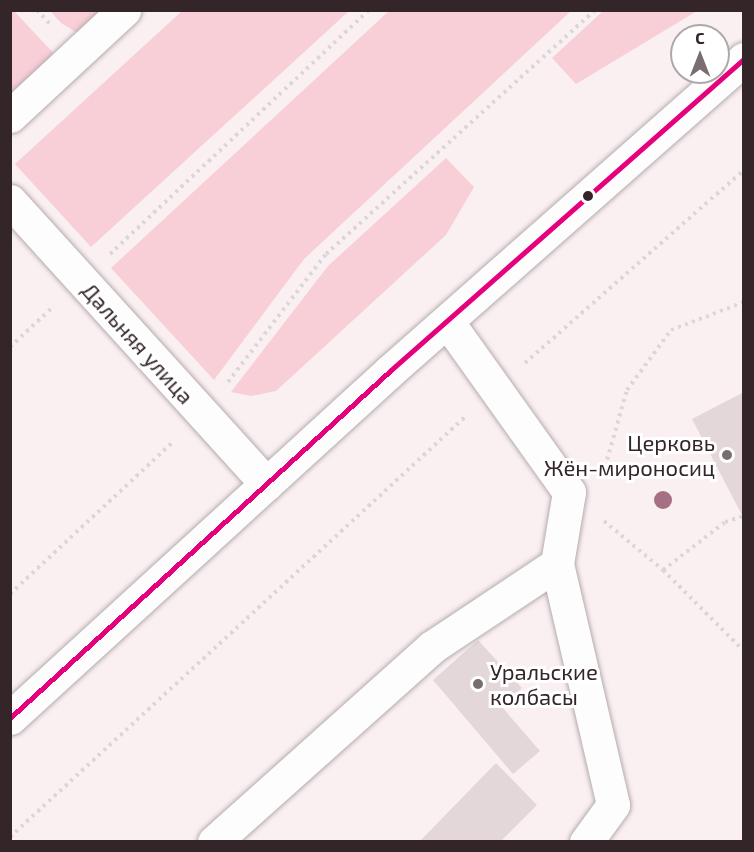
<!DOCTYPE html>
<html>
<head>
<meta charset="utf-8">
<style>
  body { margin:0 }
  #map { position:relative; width:754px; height:852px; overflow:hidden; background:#faf0f2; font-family:"Exo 2",sans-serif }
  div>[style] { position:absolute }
  .green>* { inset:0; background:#f8ced7 }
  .building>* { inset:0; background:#e3d7d9 }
  .path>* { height:4px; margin-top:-2px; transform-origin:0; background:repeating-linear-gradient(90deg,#dbd7d8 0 3px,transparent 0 7.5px) }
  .roads { filter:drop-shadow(0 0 2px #b6abad) drop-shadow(0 0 2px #b6abad) }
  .minor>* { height:33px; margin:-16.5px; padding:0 16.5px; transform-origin:16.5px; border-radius:16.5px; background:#fefdfd }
  .bus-1>* { height:4.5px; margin:-2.25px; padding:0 2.25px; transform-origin:2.25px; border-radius:2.25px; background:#e5007d }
  .trees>* { width:18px; height:18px; margin:-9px; border-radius:50%; background:#a66f84 }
  .dots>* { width:16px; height:16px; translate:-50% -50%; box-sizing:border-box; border:3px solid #fff; border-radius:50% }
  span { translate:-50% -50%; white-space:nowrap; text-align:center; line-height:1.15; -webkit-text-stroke:6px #fff; paint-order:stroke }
  .street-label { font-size:22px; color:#342628 }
  .poi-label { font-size:22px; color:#342628 }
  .right { translate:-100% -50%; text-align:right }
  .left { translate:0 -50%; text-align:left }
  .frame { position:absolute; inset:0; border:12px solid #342628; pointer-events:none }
  .north { position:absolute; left:670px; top:24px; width:60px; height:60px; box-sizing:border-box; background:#fff; border:2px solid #aea8a9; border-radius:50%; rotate:0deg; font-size:16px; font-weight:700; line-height:24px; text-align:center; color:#342628 }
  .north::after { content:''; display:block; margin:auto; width:21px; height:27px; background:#796d6f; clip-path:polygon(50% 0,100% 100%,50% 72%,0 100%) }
</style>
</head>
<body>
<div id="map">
  <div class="green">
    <div style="clip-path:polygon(13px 10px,59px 59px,11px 131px,10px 11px)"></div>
    <div style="clip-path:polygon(390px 10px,571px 11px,304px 259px,214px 380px,111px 268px)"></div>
    <div style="clip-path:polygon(50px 11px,120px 11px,89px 40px,61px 23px)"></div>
    <div style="clip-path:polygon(182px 11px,349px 11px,91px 247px,15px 164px)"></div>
    <div style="clip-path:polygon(603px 11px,603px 10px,697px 11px,576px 84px,552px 58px)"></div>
    <div style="clip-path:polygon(446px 158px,474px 187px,446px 235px,276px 391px,251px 396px,231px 392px,328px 266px)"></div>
  </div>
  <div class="building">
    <div style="clip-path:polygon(744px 392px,744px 519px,692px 419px)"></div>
    <div style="clip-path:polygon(478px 640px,522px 688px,502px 707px,540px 751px,513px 774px,433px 680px)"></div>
    <div style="clip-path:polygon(496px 763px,537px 805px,500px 842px,419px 842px)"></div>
  </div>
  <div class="path">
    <div style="left:37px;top:10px;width:21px;rotate:47deg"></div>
    <div style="left:110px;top:254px;width:356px;rotate:-43.3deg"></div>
    <div style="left:10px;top:347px;width:60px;rotate:-43deg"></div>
    <div style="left:525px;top:363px;width:292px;rotate:-41.4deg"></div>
    <div style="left:228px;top:382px;width:161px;rotate:-52.6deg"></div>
    <div style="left:326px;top:254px;width:363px;rotate:-42.2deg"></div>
    <div style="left:603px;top:474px;width:87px;rotate:-74.1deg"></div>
    <div style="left:627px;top:390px;width:74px;rotate:-53.7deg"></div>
    <div style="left:671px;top:330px;width:78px;rotate:-21deg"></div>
    <div style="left:604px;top:521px;width:77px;rotate:39.7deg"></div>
    <div style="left:663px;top:570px;width:115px;rotate:45deg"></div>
    <div style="left:663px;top:570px;width:78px;rotate:-37.7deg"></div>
    <div style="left:725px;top:522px;width:20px;rotate:-18deg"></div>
    <div style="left:10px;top:594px;width:224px;rotate:-43deg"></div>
    <div style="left:10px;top:837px;width:621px;rotate:-42.71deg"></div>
  </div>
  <div class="roads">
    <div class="minor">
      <div style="left:10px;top:116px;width:156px;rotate:-42.9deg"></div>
      <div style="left:10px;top:201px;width:382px;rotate:47.8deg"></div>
      <div style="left:447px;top:321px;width:210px;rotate:54.5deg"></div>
      <div style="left:569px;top:492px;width:73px;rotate:99.5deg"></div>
      <div style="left:557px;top:564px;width:247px;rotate:76.9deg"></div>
      <div style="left:613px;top:805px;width:46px;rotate:126.1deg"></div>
      <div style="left:10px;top:718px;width:515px;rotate:-42.4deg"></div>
      <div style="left:390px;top:371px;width:472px;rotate:-41.4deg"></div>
      <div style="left:214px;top:842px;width:292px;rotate:-41.8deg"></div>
      <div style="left:432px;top:647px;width:150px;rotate:-33.6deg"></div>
    </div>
  </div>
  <div class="bus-1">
    <div style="left:10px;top:718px;width:515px;rotate:-42.4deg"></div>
    <div style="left:390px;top:371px;width:472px;rotate:-41.4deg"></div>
  </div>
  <div class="trees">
    <div style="left:663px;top:500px"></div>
  </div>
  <div class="dots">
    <div style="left:588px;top:196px;background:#342628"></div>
    <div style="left:727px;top:455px;background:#796d6f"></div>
    <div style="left:478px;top:684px;background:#796d6f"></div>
  </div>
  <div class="street-label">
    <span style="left:138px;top:343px;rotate:48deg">Дальняя улица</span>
  </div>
  <div class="poi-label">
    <span class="right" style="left:715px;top:455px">Церковь<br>Жён-мироносиц</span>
    <span class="left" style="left:490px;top:684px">Уральские<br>колбасы</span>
  </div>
  <div class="frame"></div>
  <div class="north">С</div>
</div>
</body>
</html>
